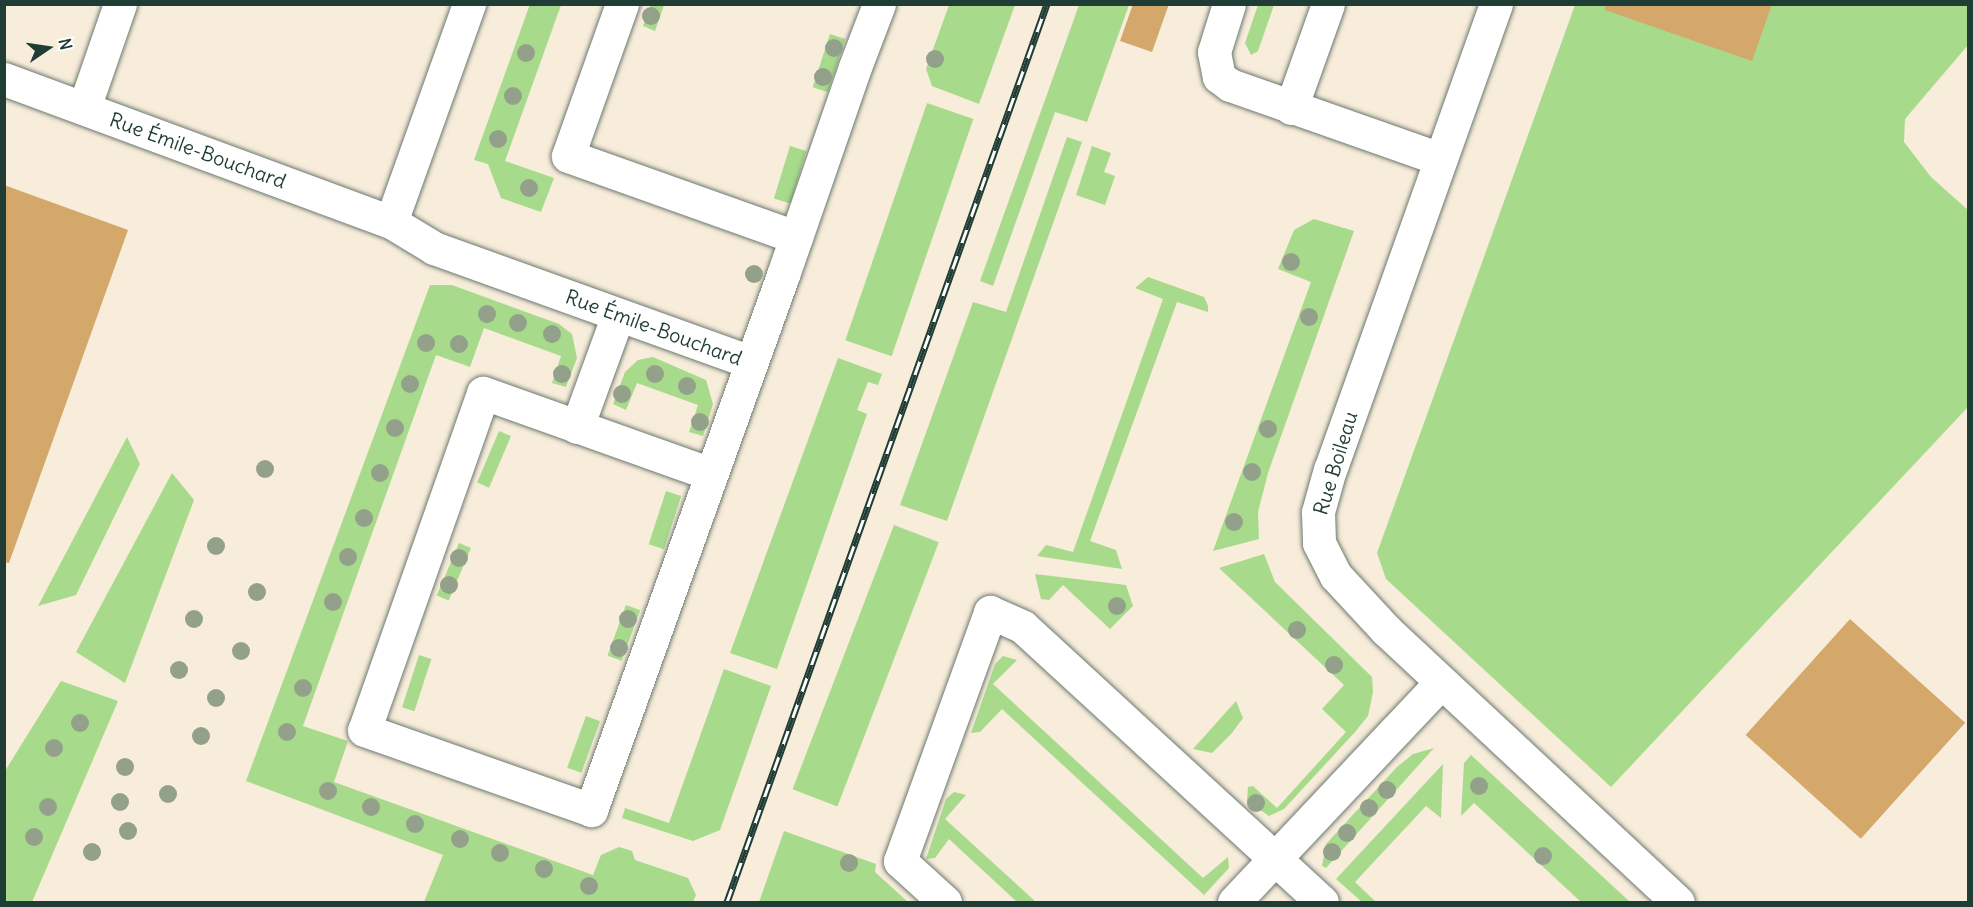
<!DOCTYPE html>
<html>
<head>
<meta charset="utf-8">
<style>
  body { margin:0 }
  #map { position:relative; width:1973px; height:907px; overflow:hidden; background:#f8ecdb; font-family:Delius,sans-serif }
  div>[style] { position:absolute }
  .green>* { inset:0; background:#a7db8b; transform-origin:0 0 }
  .building>* { inset:0; background:#d4a76a; transform-origin:0 0 }
  .roads { filter:drop-shadow(0 0 2px #6b7a6e) drop-shadow(0 0 2px #6b7a6e) }
  .minor>* { height:33px; margin:-16.5px; padding:0 16.5px; transform-origin:16.5px; border-radius:16.5px; background:#fff }
  .rail>* { height:7px; margin-top:-3.5px; transform-origin:0; background:repeating-linear-gradient(90deg,#fff 0 14px,#1f3d34 0 28px); box-sizing:border-box; border-block:2px solid #1f3d34 }
  .trees>* { width:18px; height:18px; margin:-9px; border-radius:50%; background:#93a18b }
  span { translate:-50% -50%; white-space:nowrap; text-align:center; line-height:1.15; -webkit-text-stroke:5px #fff; paint-order:stroke }
  .street-label { font-size:20px; color:#1f3d34 }
  .frame { position:absolute; inset:0; border:6px solid #1f3d34; pointer-events:none }
  .north { position:absolute; left:18px; top:18px; width:60px; height:60px; -webkit-text-stroke:4px #fff; paint-order:stroke; rotate:77deg; font-size:16px; font-weight:700; line-height:24px; text-align:center; color:#1f3d34 }
  .north::after { content:''; display:block; margin:auto; width:21px; height:27px; background:#1f3d34; clip-path:polygon(50% 0,100% 100%,50% 72%,0 100%) }
</style>
</head>
<body>
<div id="map">
  <div class="green">
    <div style="clip-path:polygon(530px 4px,561px 5px,505px 161px,554px 178px,541px 212px,501px 198px,488px 164px,474px 160px)"></div>
    <div style="clip-path:polygon(651px 5px,664px 5px,655px 31px,643px 26px)"></div>
    <div style="clip-path:polygon(949px 5px,1015px 5px,979px 104px,932px 86px,926px 69px)"></div>
    <div style="clip-path:polygon(1079px 5px,1129px 5px,1087px 122px,1055px 112px,993px 286px,980px 281px)"></div>
    <div style="clip-path:polygon(1258px 5px,1274px 5px,1258px 51px,1251px 55px,1245px 43px)"></div>
    <div style="clip-path:polygon(1575px 5px,1968px 5px,1968px 45px,1905px 119px,1904px 142px,1931px 177px,1968px 210px,1968px 407px,1611px 787px,1386px 579px,1377px 553px)"></div>
    <div style="left:830px;top:34px;width:16px;height:56px;rotate:18deg"></div>
    <div style="left:927px;top:103px;width:49px;height:251px;rotate:19deg"></div>
    <div style="clip-path:polygon(1067px 137px,1082px 142px,947px 521px,900px 505px,973px 302px,1006px 312px)"></div>
    <div style="left:790px;top:146px;width:17px;height:55px;rotate:17deg"></div>
    <div style="clip-path:polygon(1092px 146px,1111px 153px,1104px 172px,1115px 176px,1105px 205px,1076px 195px)"></div>
    <div style="clip-path:polygon(1314px 219px,1354px 231px,1268px 473px,1258px 512px,1259px 539px,1213px 551px,1311px 282px,1278px 269px,1294px 230px)"></div>
    <div style="clip-path:polygon(1148px 277px,1204px 297px,1208px 306px,1208px 312px,1177px 302px,1090px 541px,1116px 550px,1122px 569px,1037px 556px,1046px 545px,1073px 552px,1163px 299px,1135px 288px)"></div>
    <div style="clip-path:polygon(430px 285px,452px 285px,559px 324px,572px 334px,577px 358px,566px 387px,552px 383px,561px 356px,484px 328px,470px 367px,436px 355px,303px 726px,348px 741px,334px 782px,593px 875px,601px 855px,619px 847px,632px 851px,635px 860px,688px 878px,696px 895px,693px 902px,424px 902px,443px 855px,246px 781px)"></div>
    <div style="clip-path:polygon(653px 357px,706px 380px,713px 404px,703px 436px,689px 432px,698px 405px,637px 383px,626px 410px,613px 404px,625px 372px,638px 360px)"></div>
    <div style="clip-path:polygon(838px 358px,882px 374px,878px 385px,868px 382px,857px 410px,867px 414px,777px 669px,730px 653px)"></div>
    <div style="left:499px;top:431px;width:13px;height:56px;rotate:23deg"></div>
    <div style="clip-path:polygon(127px 437px,140px 464px,76px 595px,38px 606px)"></div>
    <div style="clip-path:polygon(172px 473px,194px 500px,125px 683px,76px 652px)"></div>
    <div style="left:666px;top:491px;width:16px;height:56px;rotate:18deg"></div>
    <div style="left:894px;top:525px;width:48px;height:283px;rotate:21deg"></div>
    <div style="left:459px;top:543px;width:13px;height:57px;rotate:23deg"></div>
    <div style="clip-path:polygon(1264px 554px,1275px 582px,1372px 677px,1373px 692px,1368px 716px,1355px 732px,1284px 809px,1269px 816px,1247px 801px,1248px 787px,1253px 786px,1277px 808px,1346px 732px,1322px 709px,1344px 685px,1219px 568px)"></div>
    <div style="clip-path:polygon(1035px 574px,1126px 585px,1133px 606px,1110px 629px,1063px 585px,1049px 600px,1041px 599px)"></div>
    <div style="left:626px;top:605px;width:15px;height:54px;rotate:20deg"></div>
    <div style="left:419px;top:655px;width:13px;height:55px;rotate:18deg"></div>
    <div style="clip-path:polygon(1003px 656px,1017px 660px,993px 684px,1203px 878px,1228px 857px,1229px 868px,1204px 895px,1002px 709px,980px 732px,971px 733px,995px 664px)"></div>
    <div style="clip-path:polygon(724px 669px,771px 686px,720px 830px,693px 841px,622px 818px,625px 808px,669px 823px)"></div>
    <div style="clip-path:polygon(61px 681px,118px 701px,32px 902px,5px 902px,5px 771px)"></div>
    <div style="clip-path:polygon(1236px 701px,1243px 718px,1232px 733px,1212px 753px,1193px 749px)"></div>
    <div style="left:586px;top:716px;width:15px;height:55px;rotate:20deg"></div>
    <div style="clip-path:polygon(1434px 748px,1326px 868px,1322px 866px,1326px 844px,1397px 767px,1413px 754px)"></div>
    <div style="clip-path:polygon(1471px 755px,1630px 902px,1581px 902px,1474px 803px,1461px 816px,1464px 763px)"></div>
    <div style="clip-path:polygon(1443px 764px,1441px 818px,1426px 806px,1355px 882px,1376px 902px,1362px 902px,1336px 879px)"></div>
    <div style="clip-path:polygon(954px 792px,966px 795px,945px 819px,1036px 902px,1017px 902px,949px 839px,935px 858px,926px 859px,946px 799px)"></div>
    <div style="clip-path:polygon(784px 831px,876px 864px,875px 872px,908px 902px,759px 902px)"></div>
  </div>
  <div class="building">
    <div style="clip-path:polygon(1133px 4px,1169px 4px,1152px 52px,1120px 41px)"></div>
    <div style="clip-path:polygon(1606px 4px,1772px 4px,1752px 61px,1605px 10px)"></div>
    <div style="clip-path:polygon(4px 185px,128px 230px,9px 563px,4px 562px)"></div>
    <div style="left:1850px;top:619px;width:155px;height:156px;rotate:42deg"></div>
  </div>
  <div class="roads">
    <div class="minor">
      <div style="left:622px;top:4px;width:161px;rotate:109.6deg"></div>
      <div style="left:568px;top:156px;width:242px;rotate:19.6deg"></div>
      <div style="left:1229px;top:4px;width:50px;rotate:107.4deg"></div>
      <div style="left:1214px;top:52px;width:25px;rotate:79deg"></div>
      <div style="left:1219px;top:77px;width:14px;rotate:36deg"></div>
      <div style="left:1230px;top:85px;width:223px;rotate:19.4deg"></div>
      <div style="left:1496px;top:4px;width:494px;rotate:109.6deg"></div>
      <div style="left:1330px;top:469px;width:45px;rotate:105.6deg"></div>
      <div style="left:1318px;top:512px;width:31px;rotate:88deg"></div>
      <div style="left:1319px;top:543px;width:37px;rotate:63deg"></div>
      <div style="left:1336px;top:576px;width:74px;rotate:47.2deg"></div>
      <div style="left:1386px;top:630px;width:399px;rotate:43deg"></div>
      <div style="left:4px;top:79px;width:413px;rotate:20.3deg"></div>
      <div style="left:391px;top:222px;width:50px;rotate:31.2deg"></div>
      <div style="left:434px;top:248px;width:337px;rotate:19.8deg"></div>
      <div style="left:84px;top:108px;width:110px;rotate:-70.9deg"></div>
      <div style="left:1291px;top:108px;width:110px;rotate:-70.4deg"></div>
      <div style="left:391px;top:222px;width:232px;rotate:-70.3deg"></div>
      <div style="left:577px;top:427px;width:119px;rotate:-69.9deg"></div>
      <div style="left:711px;top:474px;width:242px;rotate:-160.4deg"></div>
      <div style="left:483px;top:393px;width:357px;rotate:109.4deg"></div>
      <div style="left:364px;top:730px;width:241px;rotate:19.4deg"></div>
      <div style="left:591px;top:810px;width:568px;rotate:-70.26deg"></div>
      <div style="left:783px;top:275px;width:220px;rotate:-70.9deg"></div>
      <div style="left:855px;top:67px;width:67px;rotate:-69.1deg"></div>
      <div style="left:945px;top:902px;width:61px;rotate:-137.7deg"></div>
      <div style="left:900px;top:861px;width:265px;rotate:-70.1deg"></div>
      <div style="left:990px;top:612px;width:36px;rotate:24deg"></div>
      <div style="left:1023px;top:627px;width:406px;rotate:42.6deg"></div>
      <div style="left:1234px;top:902px;width:302px;rotate:-46.7deg"></div>
    </div>
  </div>
  <div class="rail">
    <div style="left:727px;top:902px;width:953px;rotate:-70.39deg"></div>
  </div>
  <div class="trees">
    <div style="left:651px;top:16px"></div>
    <div style="left:834px;top:48px"></div>
    <div style="left:526px;top:53px"></div>
    <div style="left:935px;top:59px"></div>
    <div style="left:823px;top:77px"></div>
    <div style="left:513px;top:96px"></div>
    <div style="left:498px;top:139px"></div>
    <div style="left:529px;top:188px"></div>
    <div style="left:1291px;top:262px"></div>
    <div style="left:754px;top:274px"></div>
    <div style="left:487px;top:314px"></div>
    <div style="left:1309px;top:317px"></div>
    <div style="left:518px;top:323px"></div>
    <div style="left:552px;top:334px"></div>
    <div style="left:426px;top:343px"></div>
    <div style="left:459px;top:344px"></div>
    <div style="left:562px;top:374px"></div>
    <div style="left:655px;top:374px"></div>
    <div style="left:410px;top:384px"></div>
    <div style="left:687px;top:386px"></div>
    <div style="left:622px;top:394px"></div>
    <div style="left:700px;top:422px"></div>
    <div style="left:395px;top:428px"></div>
    <div style="left:1268px;top:429px"></div>
    <div style="left:265px;top:469px"></div>
    <div style="left:1252px;top:472px"></div>
    <div style="left:380px;top:473px"></div>
    <div style="left:364px;top:518px"></div>
    <div style="left:1234px;top:522px"></div>
    <div style="left:216px;top:546px"></div>
    <div style="left:348px;top:557px"></div>
    <div style="left:459px;top:558px"></div>
    <div style="left:449px;top:585px"></div>
    <div style="left:257px;top:592px"></div>
    <div style="left:333px;top:602px"></div>
    <div style="left:1117px;top:606px"></div>
    <div style="left:194px;top:619px"></div>
    <div style="left:628px;top:619px"></div>
    <div style="left:1297px;top:630px"></div>
    <div style="left:619px;top:648px"></div>
    <div style="left:241px;top:651px"></div>
    <div style="left:1334px;top:665px"></div>
    <div style="left:179px;top:670px"></div>
    <div style="left:303px;top:688px"></div>
    <div style="left:216px;top:698px"></div>
    <div style="left:80px;top:723px"></div>
    <div style="left:287px;top:732px"></div>
    <div style="left:201px;top:736px"></div>
    <div style="left:54px;top:748px"></div>
    <div style="left:125px;top:767px"></div>
    <div style="left:1479px;top:786px"></div>
    <div style="left:1387px;top:790px"></div>
    <div style="left:328px;top:791px"></div>
    <div style="left:168px;top:794px"></div>
    <div style="left:120px;top:802px"></div>
    <div style="left:1256px;top:803px"></div>
    <div style="left:48px;top:807px"></div>
    <div style="left:371px;top:807px"></div>
    <div style="left:1369px;top:808px"></div>
    <div style="left:415px;top:824px"></div>
    <div style="left:128px;top:831px"></div>
    <div style="left:1347px;top:833px"></div>
    <div style="left:34px;top:837px"></div>
    <div style="left:460px;top:839px"></div>
    <div style="left:92px;top:852px"></div>
    <div style="left:1332px;top:852px"></div>
    <div style="left:500px;top:853px"></div>
    <div style="left:1543px;top:856px"></div>
    <div style="left:849px;top:863px"></div>
    <div style="left:544px;top:869px"></div>
    <div style="left:589px;top:886px"></div>
  </div>
  <div class="street-label">
    <span style="left:198px;top:150px;rotate:20deg">Rue Émile-Bouchard</span>
    <span style="left:654px;top:327px;rotate:20deg">Rue Émile-Bouchard</span>
    <span style="left:1335px;top:463px;rotate:-73deg">Rue Boileau</span>
  </div>
  <div class="frame"></div>
  <div class="north">N</div>
</div>
</body>
</html>
